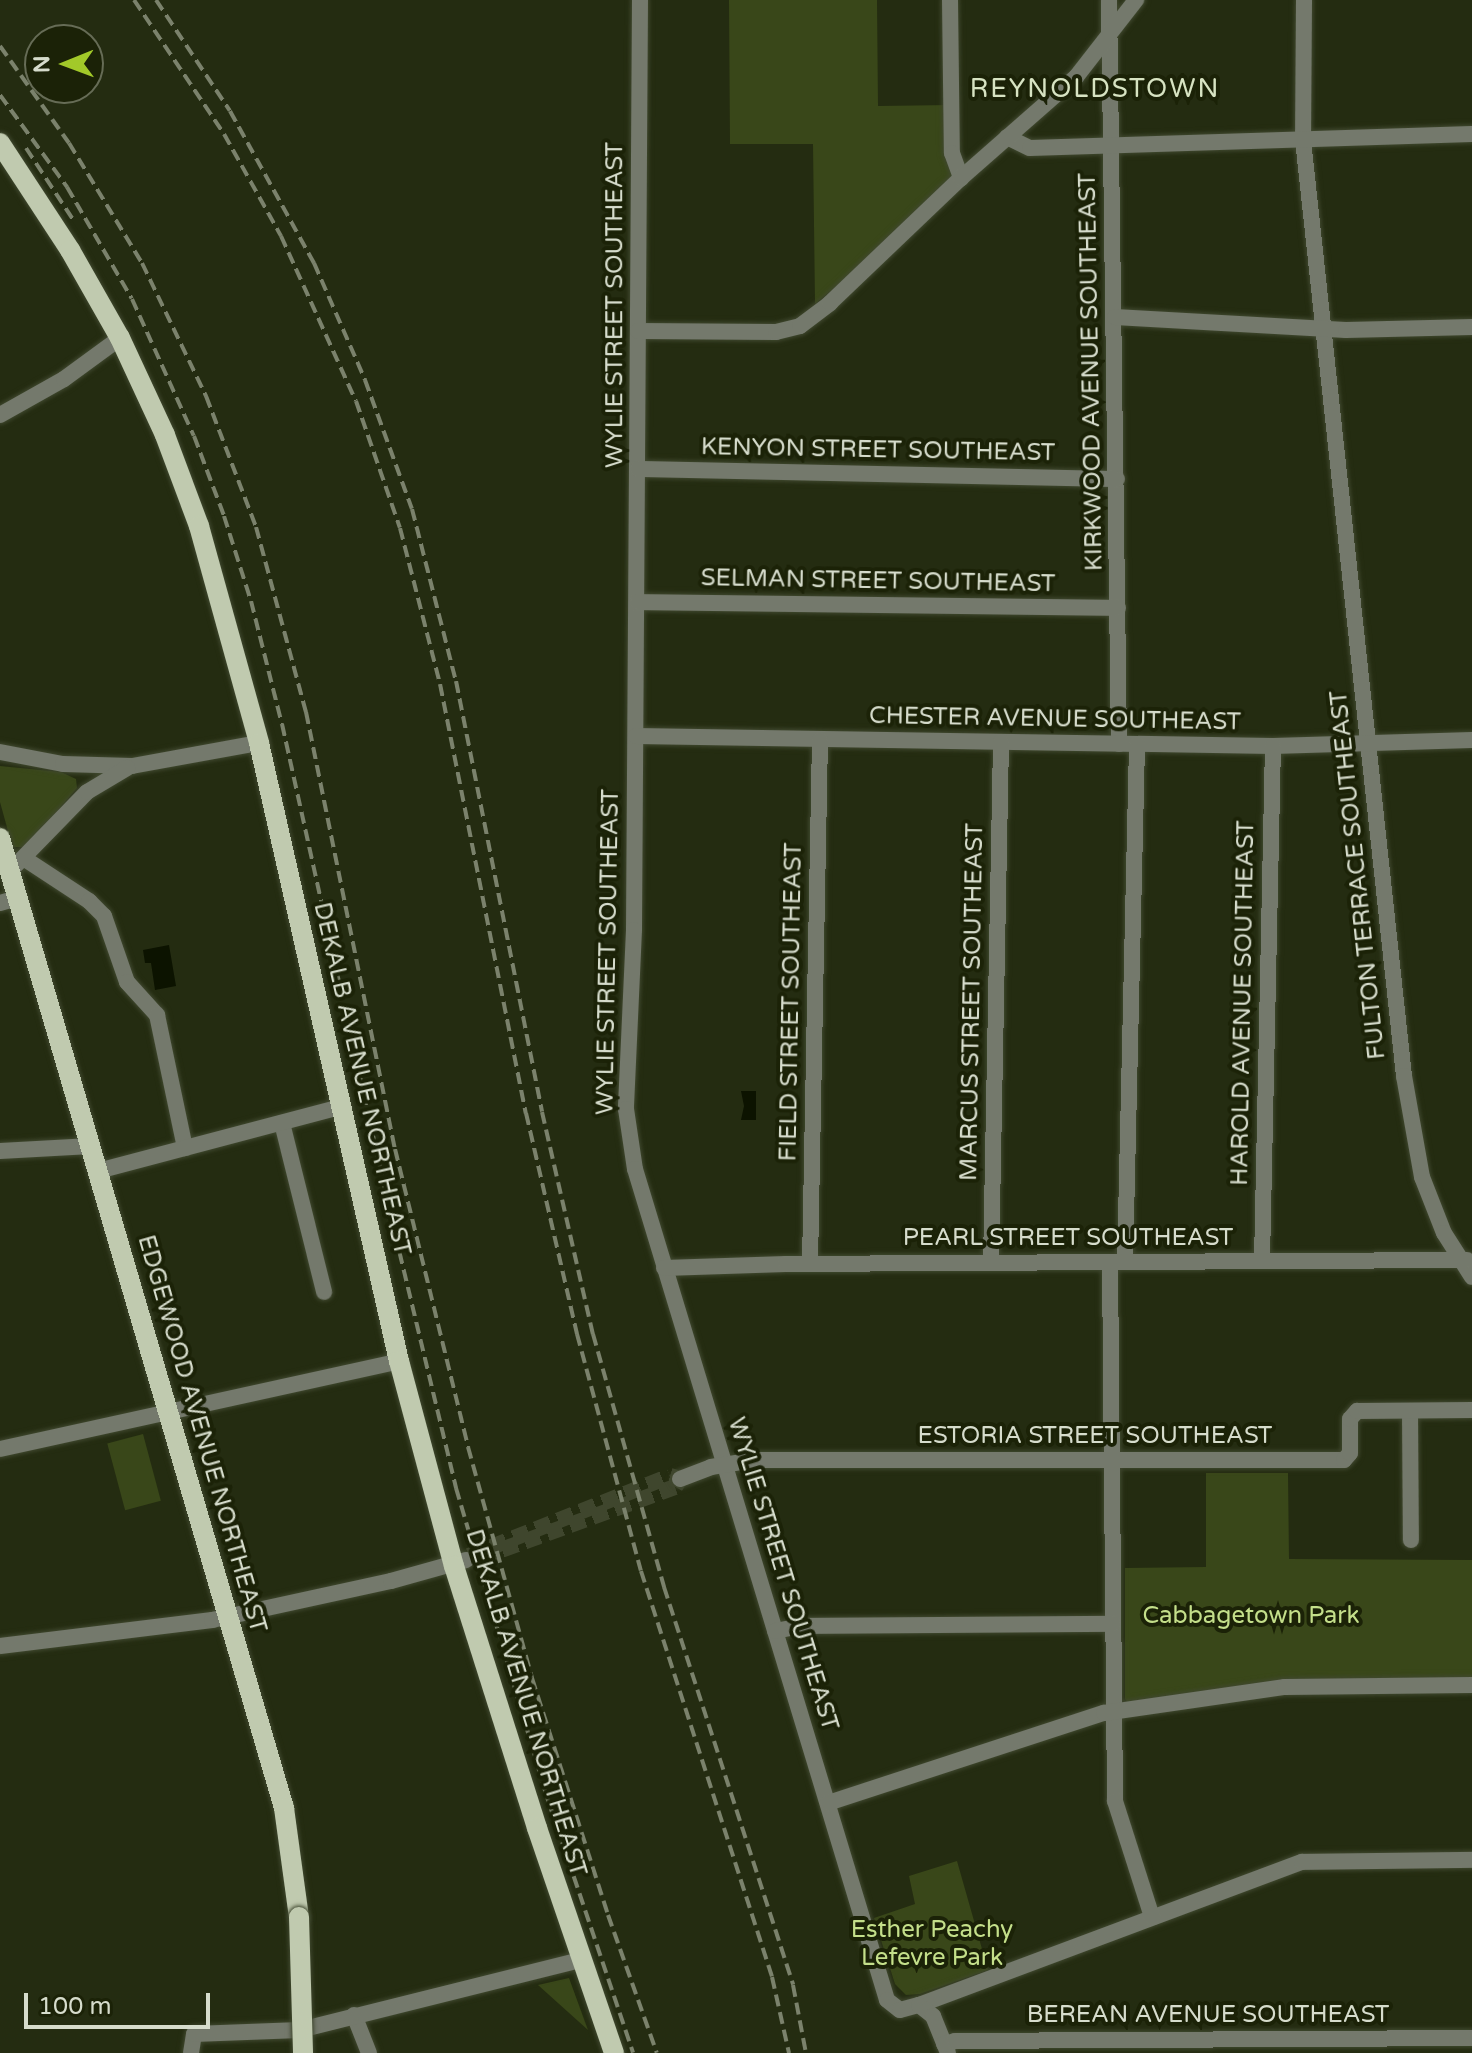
<!DOCTYPE html>
<html>
<head>
<meta charset="utf-8">
<style>
  body { margin:0 }
  #map { position:relative; width:1472px; height:2053px; overflow:hidden; background:#242c11; font-family:"Varela Round",sans-serif }
  div>[style] { position:absolute }
  .green>* { inset:0; background:#394719; transform-origin:0 0 }
  .water>* { inset:0; background:#0c1300 }
  .minor-tunnel>* { height:16px; margin-top:-8px; transform-origin:0; background:repeating-linear-gradient(90deg,#3f462d 0 16px,transparent 0 24px) }
  .roads { filter:drop-shadow(0 0 2px #40482f) drop-shadow(0 0 2px #40482f) }
  .minor>* { height:16px; margin:-8px; padding:0 8px; transform-origin:8px; border-radius:8px; background:#74796c }
  .major>* { height:20px; margin:-10px; padding:0 10px; transform-origin:10px; border-radius:10px; background:#c0caaf }
  .rail>* { height:4px; margin-top:-2px; transform-origin:0; background:repeating-linear-gradient(90deg,#7b826c 0 12px,transparent 0 18px) }
  .bridges { filter:drop-shadow(0 0 2px #40482f) drop-shadow(0 0 2px #40482f) }
  .major-bridge>* { height:20px; margin:-10px; padding:0 10px; transform-origin:10px; border-radius:10px; background:#c0caaf }
  span { translate:-50% -50%; white-space:nowrap; text-align:center; line-height:1.15; -webkit-text-stroke:8px #1b2207; paint-order:stroke }
  .street-label { font-size:24px; color:#d6dccc }
  .park-label { font-size:24px; color:#c4df8a }
  .neighbourhood-label { font-size:26px; color:#d7e3c2; letter-spacing:2px }
  .north { position:absolute; left:24px; top:24px; width:80px; height:80px; box-sizing:border-box; background:#1b2207; border:2px solid #666c56; border-radius:50%; rotate:269deg; font-size:22px; font-weight:700; line-height:32px; text-align:center; color:#d6dccc }
  .north::after { content:''; display:block; margin:auto; width:28px; height:36px; background:#a2c929; clip-path:polygon(50% 0,100% 100%,50% 72%,0 100%) }
  .scale { position:absolute; left:24px; top:1993px; width:186px; height:36px; box-sizing:border-box; border:4px solid #d6dccc; border-top:0; padding-left:10px; font-size:24px; line-height:28px; white-space:nowrap; color:#d6dccc; -webkit-text-stroke:6px #1b2207; paint-order:stroke }
</style>
</head>
<body>
<div id="map">
  <div class="green">
    <div style="clip-path:polygon(729px 0,877px 0,878px 106px,951px 105px,952px 188px,815px 304px,813px 144px,730px 144px)"></div>
    <div style="clip-path:polygon(0 766px,61px 772px,76px 779px,77px 788px,26px 847px,13px 847px,11px 842px,0 802px)"></div>
    <div style="left:143px;top:1434px;width:69px;height:37px;rotate:75deg"></div>
    <div style="clip-path:polygon(1206px 1473px,1288px 1473px,1289px 1559px,1472px 1560px,1472px 1677px,1128px 1703px,1125px 1699px,1125px 1568px,1206px 1567px)"></div>
    <div style="clip-path:polygon(957px 1861px,988px 1970px,920px 1994px,906px 1995px,895px 1984px,874px 1918px,915px 1904px,909px 1876px)"></div>
    <div style="clip-path:polygon(569px 1978px,588px 2030px,538px 1985px)"></div>
  </div>
  <div class="water">
    <div style="clip-path:polygon(169px 945px,176px 986px,155px 990px,151px 963px,145px 963px,143px 950px)"></div>
    <div style="clip-path:polygon(741px 1091px,756px 1091px,756px 1120px,741px 1120px,744px 1106px)"></div>
  </div>
  <div class="minor-tunnel">
    <div style="left:670px;top:1476px;width:10px;rotate:17deg"></div>
    <div style="left:680px;top:1479px;width:9px;rotate:122deg"></div>
    <div style="left:675px;top:1487px;width:217px;rotate:160.1deg"></div>
    <div style="left:471px;top:1561px;width:5px;rotate:-169deg"></div>
    <div style="left:466px;top:1560px;width:5px;rotate:-53deg"></div>
    <div style="left:469px;top:1556px;width:216px;rotate:-21.7deg"></div>
  </div>
  <div class="roads">
    <div class="minor">
      <div style="left:640px;top:0;width:930px;rotate:90.37deg"></div>
      <div style="left:634px;top:930px;width:179px;rotate:92.6deg"></div>
      <div style="left:626px;top:1109px;width:61px;rotate:81.5deg"></div>
      <div style="left:635px;top:1169px;width:868px;rotate:73.13deg"></div>
      <div style="left:887px;top:2000px;width:16px;rotate:38deg"></div>
      <div style="left:900px;top:2010px;width:20px;rotate:-15deg"></div>
      <div style="left:919px;top:2005px;width:409px;rotate:-20.5deg"></div>
      <div style="left:1302px;top:1862px;width:170px;rotate:-0.7deg"></div>
      <div style="left:950px;top:0;width:153px;rotate:89.3deg"></div>
      <div style="left:952px;top:153px;width:27px;rotate:70deg"></div>
      <div style="left:1109px;top:0;width:744px;rotate:89.23deg"></div>
      <div style="left:1304px;top:0;width:140px;rotate:90.4deg"></div>
      <div style="left:1303px;top:140px;width:941px;rotate:83.84deg"></div>
      <div style="left:1404px;top:1076px;width:103px;rotate:79.9deg"></div>
      <div style="left:1422px;top:1177px;width:60px;rotate:68.6deg"></div>
      <div style="left:1444px;top:1233px;width:52px;rotate:57.5deg"></div>
      <div style="left:1007px;top:137px;width:25px;rotate:26deg"></div>
      <div style="left:1030px;top:148px;width:442px;rotate:-1.8deg"></div>
      <div style="left:1115px;top:317px;width:231px;rotate:3.2deg"></div>
      <div style="left:1346px;top:330px;width:126px;rotate:-1.4deg"></div>
      <div style="left:638px;top:331px;width:138px;rotate:0.4deg"></div>
      <div style="left:776px;top:332px;width:25px;rotate:-14deg"></div>
      <div style="left:800px;top:326px;width:38px;rotate:-37deg"></div>
      <div style="left:830px;top:303px;width:181px;rotate:-43.7deg"></div>
      <div style="left:961px;top:178px;width:153px;rotate:-41.3deg"></div>
      <div style="left:1076px;top:77px;width:98px;rotate:-52.1deg"></div>
      <div style="left:0;top:415px;width:73px;rotate:-29.4deg"></div>
      <div style="left:64px;top:379px;width:69px;rotate:-36.2deg"></div>
      <div style="left:638px;top:469px;width:479px;rotate:1.2deg"></div>
      <div style="left:638px;top:602px;width:480px;rotate:0.7deg"></div>
      <div style="left:636px;top:736px;width:637px;rotate:0.9deg"></div>
      <div style="left:1273px;top:746px;width:199px;rotate:-1.7deg"></div>
      <div style="left:0;top:752px;width:64px;rotate:10.8deg"></div>
      <div style="left:63px;top:764px;width:69px;rotate:1.7deg"></div>
      <div style="left:132px;top:766px;width:129px;rotate:-10.3deg"></div>
      <div style="left:25px;top:859px;width:77px;rotate:33.3deg"></div>
      <div style="left:89px;top:901px;width:21px;rotate:45deg"></div>
      <div style="left:104px;top:916px;width:70px;rotate:70.8deg"></div>
      <div style="left:127px;top:982px;width:45px;rotate:47.7deg"></div>
      <div style="left:157px;top:1015px;width:136px;rotate:78.1deg"></div>
      <div style="left:16px;top:865px;width:102px;rotate:-45.8deg"></div>
      <div style="left:87px;top:792px;width:47px;rotate:-31deg"></div>
      <div style="left:0;top:903px;width:18px;rotate:-16deg"></div>
      <div style="left:282px;top:1123px;width:174px;rotate:76deg"></div>
      <div style="left:0;top:1151px;width:91px;rotate:-3.1deg"></div>
      <div style="left:98px;top:1171px;width:250px;rotate:-14.8deg"></div>
      <div style="left:1262px;top:1261px;width:515px;rotate:-88.78deg"></div>
      <div style="left:1110px;top:1262px;width:539px;rotate:89.47deg"></div>
      <div style="left:1115px;top:1801px;width:122px;rotate:72.3deg"></div>
      <div style="left:1125px;top:1262px;width:518px;rotate:-88.67deg"></div>
      <div style="left:991px;top:1263px;width:521px;rotate:-88.9deg"></div>
      <div style="left:810px;top:1264px;width:524px;rotate:-88.91deg"></div>
      <div style="left:664px;top:1268px;width:122px;rotate:-1.9deg"></div>
      <div style="left:786px;top:1264px;width:681px;rotate:-0.34deg"></div>
      <div style="left:1410px;top:1411px;width:129px;rotate:89.6deg"></div>
      <div style="left:0;top:1449px;width:409px;rotate:-12.4deg"></div>
      <div style="left:680px;top:1479px;width:33px;rotate:-21deg"></div>
      <div style="left:711px;top:1467px;width:44px;rotate:-9.2deg"></div>
      <div style="left:754px;top:1460px;width:590px"></div>
      <div style="left:1344px;top:1460px;width:9px;rotate:-49deg"></div>
      <div style="left:1350px;top:1453px;width:34px;rotate:-90deg"></div>
      <div style="left:1350px;top:1419px;width:11px;rotate:-49deg"></div>
      <div style="left:1357px;top:1411px;width:115px;rotate:-0.5deg"></div>
      <div style="left:775px;top:1631px;width:25px;rotate:-11deg"></div>
      <div style="left:800px;top:1626px;width:313px;rotate:-0.4deg"></div>
      <div style="left:0;top:1646px;width:214px;rotate:-7deg"></div>
      <div style="left:212px;top:1620px;width:183px;rotate:-12.3deg"></div>
      <div style="left:391px;top:1581px;width:78px;rotate:-15.6deg"></div>
      <div style="left:828px;top:1803px;width:290px;rotate:-18.1deg"></div>
      <div style="left:1104px;top:1713px;width:183px;rotate:-8.2deg"></div>
      <div style="left:1285px;top:1687px;width:187px;rotate:-0.6deg"></div>
      <div style="left:919px;top:2005px;width:18px;rotate:38deg"></div>
      <div style="left:933px;top:2016px;width:40px;rotate:68deg"></div>
      <div style="left:354px;top:2015px;width:41px;rotate:68.5deg"></div>
      <div style="left:944px;top:2044px;width:11px;rotate:-15deg"></div>
      <div style="left:955px;top:2041px;width:517px;rotate:-0.33deg"></div>
      <div style="left:191px;top:2053px;width:19px;rotate:-81deg"></div>
      <div style="left:194px;top:2034px;width:106px;rotate:-2.2deg"></div>
      <div style="left:300px;top:2030px;width:290px;rotate:-14deg"></div>
    </div>
    <div class="major">
      <div style="left:0;top:143px;width:128px;rotate:56.8deg"></div>
      <div style="left:70px;top:250px;width:101px;rotate:60.4deg"></div>
      <div style="left:120px;top:338px;width:107px;rotate:65.1deg"></div>
      <div style="left:165px;top:435px;width:97px;rotate:69.5deg"></div>
      <div style="left:199px;top:526px;width:225px;rotate:74.5deg"></div>
      <div style="left:259px;top:743px;width:634px;rotate:77.24deg"></div>
      <div style="left:399px;top:1361px;width:212px;rotate:75deg"></div>
      <div style="left:454px;top:1566px;width:275px;rotate:72.4deg"></div>
      <div style="left:537px;top:1828px;width:238px;rotate:71.1deg"></div>
      <div style="left:0;top:838px;width:1011px;rotate:73.68deg"></div>
      <div style="left:284px;top:1808px;width:110px;rotate:82.2deg"></div>
    </div>
  </div>
  <div class="rail">
    <div style="left:134px;top:0;width:161px;rotate:56.1deg"></div>
    <div style="left:224px;top:134px;width:117px;rotate:60.8deg"></div>
    <div style="left:281px;top:236px;width:181px;rotate:65.6deg"></div>
    <div style="left:356px;top:401px;width:134px;rotate:70.9deg"></div>
    <div style="left:400px;top:528px;width:161px;rotate:75.6deg"></div>
    <div style="left:440px;top:684px;width:438px;rotate:78.7deg"></div>
    <div style="left:526px;top:1113px;width:227px;rotate:77deg"></div>
    <div style="left:577px;top:1334px;width:245px;rotate:74.9deg"></div>
    <div style="left:641px;top:1571px;width:427px;rotate:72.1deg"></div>
    <div style="left:772px;top:1977px;width:78px;rotate:77.4deg"></div>
    <div style="left:156px;top:0;width:133px;rotate:56.3deg"></div>
    <div style="left:230px;top:111px;width:174px;rotate:61.1deg"></div>
    <div style="left:314px;top:263px;width:128px;rotate:66.4deg"></div>
    <div style="left:365px;top:380px;width:137px;rotate:70deg"></div>
    <div style="left:412px;top:509px;width:178px;rotate:75.7deg"></div>
    <div style="left:456px;top:681px;width:439px;rotate:78.7deg"></div>
    <div style="left:542px;top:1112px;width:228px;rotate:77.1deg"></div>
    <div style="left:593px;top:1334px;width:263px;rotate:74.3deg"></div>
    <div style="left:664px;top:1587px;width:418px;rotate:72deg"></div>
    <div style="left:793px;top:1985px;width:69px;rotate:79.2deg"></div>
    <div style="left:0;top:46px;width:119px;rotate:54.6deg"></div>
    <div style="left:69px;top:143px;width:140px;rotate:58.7deg"></div>
    <div style="left:142px;top:263px;width:148px;rotate:64.3deg"></div>
    <div style="left:206px;top:396px;width:140px;rotate:69.1deg"></div>
    <div style="left:256px;top:527px;width:192px;rotate:74.9deg"></div>
    <div style="left:306px;top:712px;width:446px;rotate:78.5deg"></div>
    <div style="left:395px;top:1149px;width:307px;rotate:76.2deg"></div>
    <div style="left:468px;top:1447px;width:240px;rotate:74.5deg"></div>
    <div style="left:532px;top:1678px;width:249px;rotate:72.2deg"></div>
    <div style="left:608px;top:1915px;width:146px;rotate:70.5deg"></div>
    <div style="left:0;top:95px;width:114px;rotate:53.9deg"></div>
    <div style="left:67px;top:187px;width:129px;rotate:59.9deg"></div>
    <div style="left:132px;top:299px;width:150px;rotate:65.7deg"></div>
    <div style="left:194px;top:436px;width:85px;rotate:69.4deg"></div>
    <div style="left:224px;top:516px;width:89px;rotate:72.4deg"></div>
    <div style="left:251px;top:601px;width:127px;rotate:75.9deg"></div>
    <div style="left:282px;top:724px;width:505px;rotate:77.53deg"></div>
    <div style="left:391px;top:1217px;width:279px;rotate:76.5deg"></div>
    <div style="left:456px;top:1488px;width:316px;rotate:73.6deg"></div>
    <div style="left:545px;top:1791px;width:276px;rotate:71.4deg"></div>
    <div style="left:26px;top:148px;width:87px;rotate:56.7deg"></div>
  </div>
  <div class="bridges">
    <div class="major-bridge">
      <div style="left:299px;top:1917px;width:136px;rotate:88.3deg"></div>
    </div>
  </div>
  <div class="street-label">
    <span style="left:615px;top:305px;rotate:-90deg">WYLIE STREET SOUTHEAST</span>
    <span style="left:1091px;top:372px;rotate:-91deg">KIRKWOOD AVENUE SOUTHEAST</span>
    <span style="left:878px;top:450px;rotate:1deg">KENYON STREET SOUTHEAST</span>
    <span style="left:878px;top:581px;rotate:1deg">SELMAN STREET SOUTHEAST</span>
    <span style="left:1055px;top:719px;rotate:1deg">CHESTER AVENUE SOUTHEAST</span>
    <span style="left:1358px;top:875px;rotate:-96deg">FULTON TERRACE SOUTHEAST</span>
    <span style="left:608px;top:952px;rotate:-89deg">WYLIE STREET SOUTHEAST</span>
    <span style="left:791px;top:1002px;rotate:-89deg">FIELD STREET SOUTHEAST</span>
    <span style="left:972px;top:1002px;rotate:-89deg">MARCUS STREET SOUTHEAST</span>
    <span style="left:1243px;top:1003px;rotate:-89deg">HAROLD AVENUE SOUTHEAST</span>
    <span style="left:362px;top:1079px;rotate:77deg">DEKALB AVENUE NORTHEAST</span>
    <span style="left:1068px;top:1238px">PEARL STREET SOUTHEAST</span>
    <span style="left:202px;top:1434px;rotate:74deg">EDGEWOOD AVENUE NORTHEAST</span>
    <span style="left:1095px;top:1436px">ESTORIA STREET SOUTHEAST</span>
    <span style="left:783px;top:1574px;rotate:73deg">WYLIE STREET SOUTHEAST</span>
    <span style="left:526px;top:1703px;rotate:73deg">DEKALB AVENUE NORTHEAST</span>
    <span style="left:1208px;top:2015px">BEREAN AVENUE SOUTHEAST</span>
  </div>
  <div class="park-label">
    <span style="left:1251px;top:1616px">Cabbagetown Park</span>
    <span style="left:932px;top:1944px">Esther Peachy<br>Lefevre Park</span>
  </div>
  <div class="neighbourhood-label">
    <span style="left:1095px;top:89px">REYNOLDSTOWN</span>
  </div>
  <div class="north">N</div>
  <div class="scale">100 m</div>
</div>
</body>
</html>
